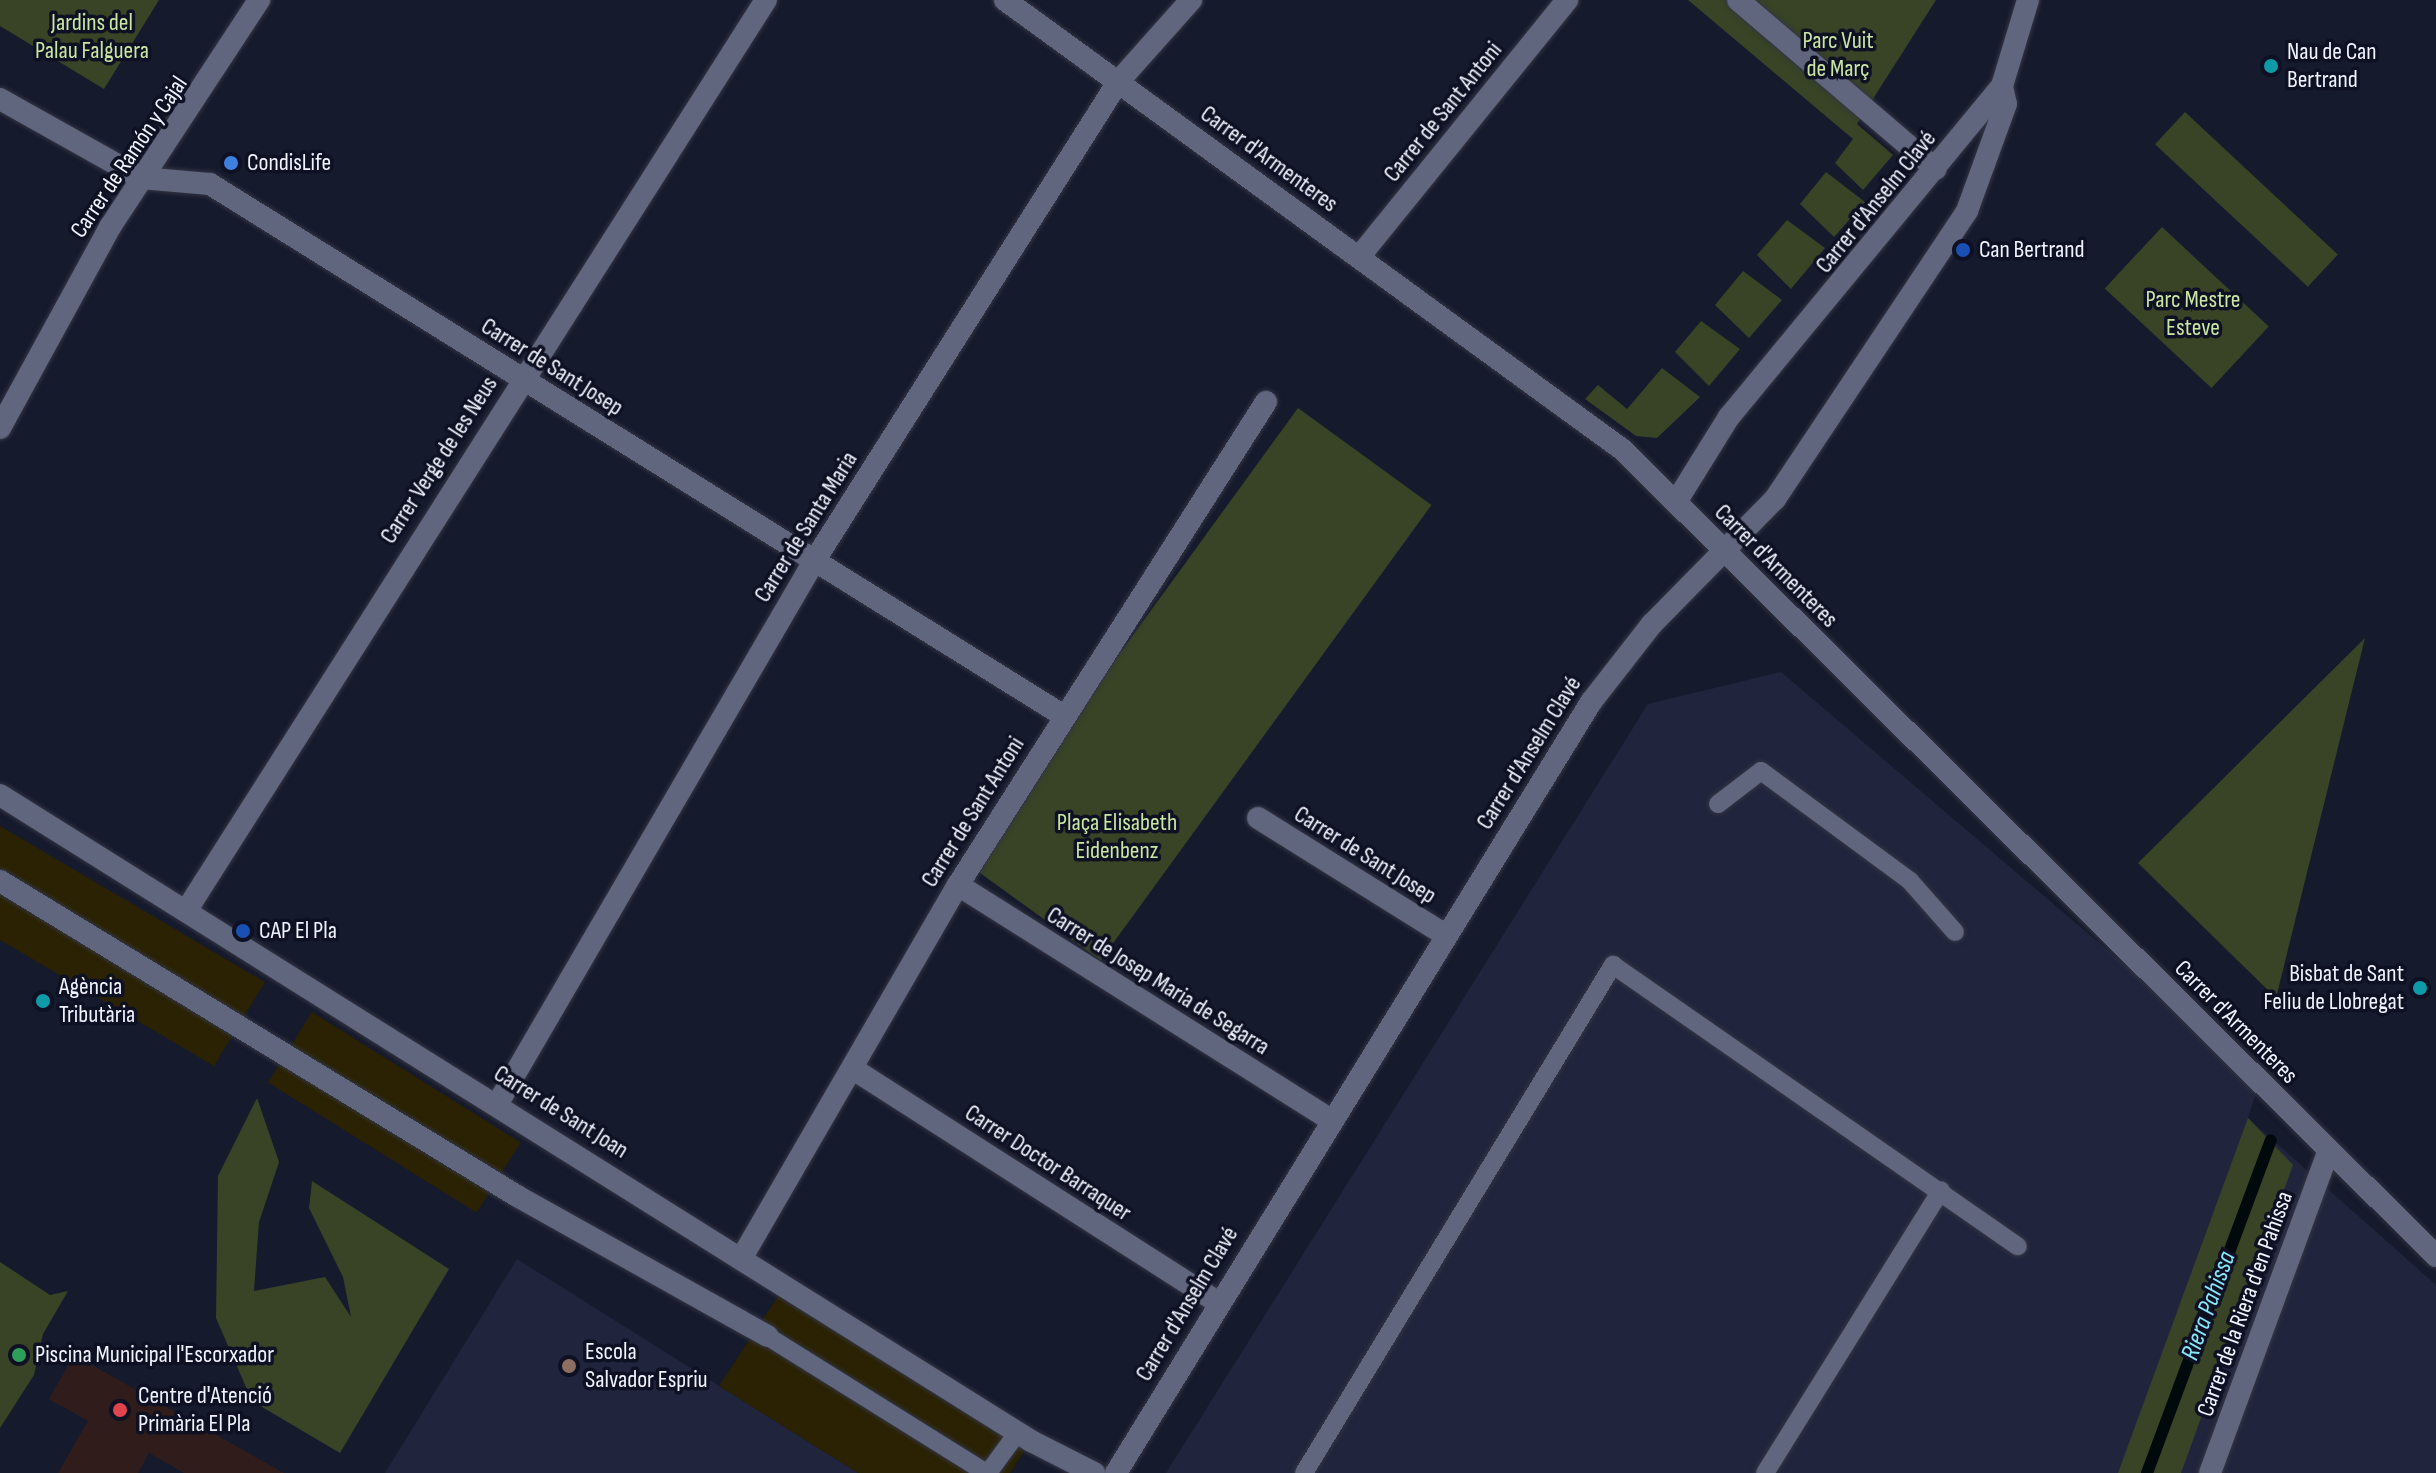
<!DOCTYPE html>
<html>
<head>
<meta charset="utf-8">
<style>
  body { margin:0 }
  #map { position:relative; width:2436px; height:1473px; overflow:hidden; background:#161a2d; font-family:"Sofia Sans Condensed",sans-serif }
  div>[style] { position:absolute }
  .built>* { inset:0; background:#20253d }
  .medical>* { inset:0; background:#301d1b }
  .green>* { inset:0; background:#384425; transform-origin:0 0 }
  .sand>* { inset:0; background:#2a2202; transform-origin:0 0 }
  .stream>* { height:12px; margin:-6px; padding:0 6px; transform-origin:6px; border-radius:6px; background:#000a0d }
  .roads { filter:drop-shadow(0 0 2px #333543) drop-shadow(0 0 2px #333543) }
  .service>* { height:18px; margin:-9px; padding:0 9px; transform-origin:9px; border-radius:9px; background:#60667d }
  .pedestrian>* { height:22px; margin:-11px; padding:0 11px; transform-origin:11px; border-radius:11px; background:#60667d }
  .minor>* { height:22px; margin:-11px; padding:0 11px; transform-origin:11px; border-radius:11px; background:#60667d }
  .tertiary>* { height:22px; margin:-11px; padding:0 11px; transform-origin:11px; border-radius:11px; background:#60667d }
  .dots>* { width:22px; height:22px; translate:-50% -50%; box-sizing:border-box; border:4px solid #0e1123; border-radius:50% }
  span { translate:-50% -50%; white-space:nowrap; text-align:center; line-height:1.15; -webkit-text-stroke:7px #0e1123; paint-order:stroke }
  .park-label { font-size:24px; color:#cae6a3 }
  .poi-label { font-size:24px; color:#f0f3fe }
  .left { translate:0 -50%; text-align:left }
  .right { translate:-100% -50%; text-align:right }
  .street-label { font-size:24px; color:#f0f3fe }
  .water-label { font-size:26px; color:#88e6f9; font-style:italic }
</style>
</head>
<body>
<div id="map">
  <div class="built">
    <div style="clip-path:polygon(1781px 672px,2260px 1080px,2248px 1118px,2436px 1285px,2436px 1473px,1166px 1473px,1648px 704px)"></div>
    <div style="clip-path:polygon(517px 1259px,858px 1473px,385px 1473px)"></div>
  </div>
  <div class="medical">
    <div style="clip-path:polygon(74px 1355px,284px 1473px,184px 1473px,149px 1453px,138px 1473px,58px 1473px,88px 1421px,49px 1399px)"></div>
  </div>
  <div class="green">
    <div style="clip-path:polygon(0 0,159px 0,104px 89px,0 26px)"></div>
    <div style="clip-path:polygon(1688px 0,1936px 0,1857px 124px,1893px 155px,1863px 190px,1835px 163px,1853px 139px)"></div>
    <div style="left:2185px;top:112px;width:209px;height:44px;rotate:43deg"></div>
    <div style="clip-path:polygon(1826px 172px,1865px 202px,1834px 237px,1800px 204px)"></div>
    <div style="clip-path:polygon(1787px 220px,1825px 248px,1791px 289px,1757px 255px)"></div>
    <div style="left:2162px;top:227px;width:146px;height:84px;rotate:43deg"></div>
    <div style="clip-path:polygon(1743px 271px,1782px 300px,1749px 338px,1715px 305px)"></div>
    <div style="clip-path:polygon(1701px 321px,1740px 349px,1709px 386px,1675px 352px)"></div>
    <div style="clip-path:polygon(1662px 368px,1700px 397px,1657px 438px,1636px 436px,1585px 399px,1598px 385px,1627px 409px)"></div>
    <div style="left:1298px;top:408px;width:165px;height:563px;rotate:36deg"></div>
    <div style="clip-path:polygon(2365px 638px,2276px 998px,2138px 863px)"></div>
    <div style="clip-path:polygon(257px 1098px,279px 1162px,259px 1222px,254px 1291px,325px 1277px,351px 1317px,343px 1277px,309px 1208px,312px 1181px,449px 1269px,340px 1453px,252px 1401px,216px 1318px,218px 1176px)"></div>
    <div style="clip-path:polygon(2248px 1118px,2293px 1165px,2181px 1473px,2118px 1473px)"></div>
    <div style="clip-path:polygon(0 1262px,50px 1295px,68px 1291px,43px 1334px,34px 1375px,0 1428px)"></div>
  </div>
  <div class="sand">
    <div style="clip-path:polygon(0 826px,265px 982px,214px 1066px,0 940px)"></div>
    <div style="left:312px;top:1012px;width:246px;height:83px;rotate:32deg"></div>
    <div style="clip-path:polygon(784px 1287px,1031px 1441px,1010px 1473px,858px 1473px,719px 1386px)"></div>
  </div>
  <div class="stream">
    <div style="left:2147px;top:1473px;width:355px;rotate:-69.6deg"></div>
  </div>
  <div class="roads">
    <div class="service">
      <div style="left:1718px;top:804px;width:54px;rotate:-37.5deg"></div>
      <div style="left:1761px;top:771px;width:185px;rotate:36.4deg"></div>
      <div style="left:1910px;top:881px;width:68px;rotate:48.6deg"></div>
      <div style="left:767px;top:1336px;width:258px;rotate:32deg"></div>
      <div style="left:988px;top:1473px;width:51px;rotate:-53.8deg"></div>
      <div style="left:1304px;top:1473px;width:595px;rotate:-58.69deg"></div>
      <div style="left:1613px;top:965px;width:493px;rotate:34.8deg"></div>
      <div style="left:1765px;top:1473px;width:333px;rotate:-58.1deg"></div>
    </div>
    <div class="pedestrian">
      <div style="left:1738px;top:0;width:260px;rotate:40.5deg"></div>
      <div style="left:1118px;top:82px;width:110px;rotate:-48.3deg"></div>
      <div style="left:1359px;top:257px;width:331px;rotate:-51deg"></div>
      <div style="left:0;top:881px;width:605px;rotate:31.35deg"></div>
      <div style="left:517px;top:1196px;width:287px;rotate:29.2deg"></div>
    </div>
    <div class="minor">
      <div style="left:0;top:99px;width:162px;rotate:29.3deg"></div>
      <div style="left:141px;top:178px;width:69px;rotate:5deg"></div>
      <div style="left:210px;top:184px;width:1006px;rotate:31.92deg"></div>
      <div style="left:0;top:428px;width:229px;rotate:-61.3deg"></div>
      <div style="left:110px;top:227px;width:272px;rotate:-56.7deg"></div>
      <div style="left:1676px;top:502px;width:100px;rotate:-58.1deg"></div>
      <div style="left:1729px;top:417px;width:429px;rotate:-50.5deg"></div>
      <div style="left:2002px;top:86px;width:90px;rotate:-73.2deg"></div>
      <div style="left:0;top:795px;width:1217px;rotate:32.07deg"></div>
      <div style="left:1031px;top:1441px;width:71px;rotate:26.9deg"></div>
      <div style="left:1258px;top:818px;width:221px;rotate:32deg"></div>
      <div style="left:958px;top:885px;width:441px;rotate:32.2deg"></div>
      <div style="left:186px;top:911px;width:1080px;rotate:-57.52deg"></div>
      <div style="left:853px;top:1069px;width:431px;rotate:32.6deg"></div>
      <div style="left:498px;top:1103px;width:625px;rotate:-59.74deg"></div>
      <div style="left:813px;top:563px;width:570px;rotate:-57.62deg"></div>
      <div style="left:741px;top:1259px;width:432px;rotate:-59.9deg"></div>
      <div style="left:958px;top:885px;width:573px;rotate:-57.48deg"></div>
      <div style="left:1116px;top:1473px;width:906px;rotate:-58.36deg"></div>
      <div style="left:1591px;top:702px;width:99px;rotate:-52deg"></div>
      <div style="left:1652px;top:624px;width:175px;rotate:-45.5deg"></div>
      <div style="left:1775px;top:499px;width:346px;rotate:-56.3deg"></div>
      <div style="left:1967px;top:211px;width:114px;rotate:-70deg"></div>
      <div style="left:2006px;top:104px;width:18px;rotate:-103deg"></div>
      <div style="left:2210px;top:1473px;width:342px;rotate:-69.8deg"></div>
    </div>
    <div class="tertiary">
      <div style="left:1005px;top:0;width:764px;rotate:36.06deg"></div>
      <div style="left:1623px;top:450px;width:1145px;rotate:44.75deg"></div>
    </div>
  </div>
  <div class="dots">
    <div style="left:2271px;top:66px;background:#0f9aa8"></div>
    <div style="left:231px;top:163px;background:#3f7fe0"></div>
    <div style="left:1963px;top:250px;background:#1a4fb4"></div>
    <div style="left:243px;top:931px;background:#1a4fb4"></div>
    <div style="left:2420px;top:988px;background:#0f9aa8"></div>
    <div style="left:43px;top:1001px;background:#0f9aa8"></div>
    <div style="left:19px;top:1355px;background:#2e9e5b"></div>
    <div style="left:569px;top:1366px;background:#8d6e63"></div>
    <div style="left:120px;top:1410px;background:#e0444e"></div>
  </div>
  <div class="park-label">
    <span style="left:92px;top:37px">Jardins del<br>Palau Falguera</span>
    <span style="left:1838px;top:55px">Parc Vuit<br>de Març</span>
    <span style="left:2193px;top:314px">Parc Mestre<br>Esteve</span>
    <span style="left:1117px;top:837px">Plaça Elisabeth<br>Eidenbenz</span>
  </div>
  <div class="poi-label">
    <span class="left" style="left:2287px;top:66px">Nau de Can<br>Bertrand</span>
    <span class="left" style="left:247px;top:163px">CondisLife</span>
    <span class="left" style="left:1979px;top:250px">Can Bertrand</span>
    <span class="left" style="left:259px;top:931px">CAP El Pla</span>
    <span class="right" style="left:2404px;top:988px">Bisbat de Sant<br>Feliu de Llobregat</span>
    <span class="left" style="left:59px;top:1001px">Agència<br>Tributària</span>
    <span class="left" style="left:585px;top:1366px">Escola<br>Salvador Espriu</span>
    <span class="left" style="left:35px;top:1355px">Piscina Municipal l'Escorxador</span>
    <span class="left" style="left:138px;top:1410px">Centre d'Atenció<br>Primària El Pla</span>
  </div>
  <div class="street-label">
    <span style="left:1443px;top:112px;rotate:-51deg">Carrer de Sant Antoni</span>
    <span style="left:129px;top:157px;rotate:-56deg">Carrer de Ramón y Cajal</span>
    <span style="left:1269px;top:159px;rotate:36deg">Carrer d'Armenteres</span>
    <span style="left:1876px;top:202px;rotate:-51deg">Carrer d'Anselm Clavé</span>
    <span style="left:552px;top:367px;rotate:32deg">Carrer de Sant Josep</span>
    <span style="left:439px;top:460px;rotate:-57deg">Carrer Verge de les Neus</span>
    <span style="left:806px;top:527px;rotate:-58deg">Carrer de Santa Maria</span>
    <span style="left:1776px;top:566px;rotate:45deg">Carrer d'Armenteres</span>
    <span style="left:1529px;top:753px;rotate:-58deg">Carrer d'Anselm Clavé</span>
    <span style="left:973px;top:812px;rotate:-58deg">Carrer de Sant Antoni</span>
    <span style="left:1365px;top:855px;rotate:32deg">Carrer de Sant Josep</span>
    <span style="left:1158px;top:981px;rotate:32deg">Carrer de Josep Maria de Segarra</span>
    <span style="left:2236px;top:1022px;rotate:45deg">Carrer d'Armenteres</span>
    <span style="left:561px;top:1112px;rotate:32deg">Carrer de Sant Joan</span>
    <span style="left:1048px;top:1163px;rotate:33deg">Carrer Doctor Barraquer</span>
    <span style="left:1187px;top:1304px;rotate:-59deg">Carrer d'Anselm Clavé</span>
    <span style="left:2245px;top:1304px;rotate:-70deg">Carrer de la Riera d'en Pahissa</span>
  </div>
  <div class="water-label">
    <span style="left:2209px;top:1306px;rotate:-70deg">Riera Pahissa</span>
  </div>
</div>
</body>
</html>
